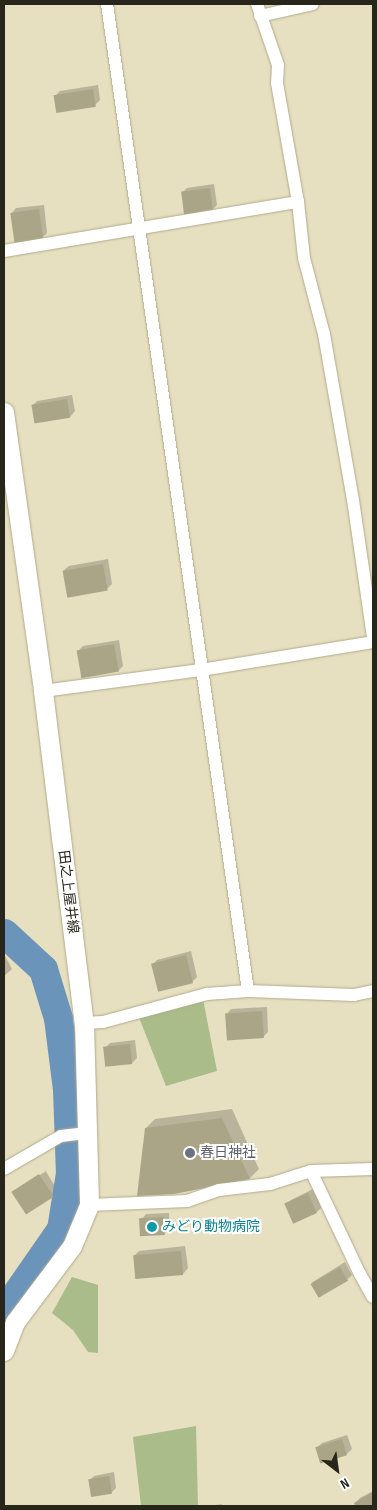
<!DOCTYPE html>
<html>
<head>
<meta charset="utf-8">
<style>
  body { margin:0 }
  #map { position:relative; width:377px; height:1510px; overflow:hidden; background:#e6e0c1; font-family:"Sofia Sans Condensed","Noto Sans JP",sans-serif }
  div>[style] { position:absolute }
  .green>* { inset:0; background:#a9bc89 }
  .shadow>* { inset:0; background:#0003 }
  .river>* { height:29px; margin:-14.5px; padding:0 14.5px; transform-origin:14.5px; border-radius:14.5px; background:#6b94bb }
  .building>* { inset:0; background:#aaa587; transform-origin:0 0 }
  .roads { filter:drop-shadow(0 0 1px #b0aa8c) drop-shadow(0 0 1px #b0aa8c) }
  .minor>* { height:12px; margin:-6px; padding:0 6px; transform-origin:6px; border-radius:6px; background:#fff }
  .secondary>* { height:19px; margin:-9.5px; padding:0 9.5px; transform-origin:9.5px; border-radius:9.5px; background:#fff }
  .dots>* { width:14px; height:14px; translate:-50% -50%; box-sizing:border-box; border:2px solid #fff; border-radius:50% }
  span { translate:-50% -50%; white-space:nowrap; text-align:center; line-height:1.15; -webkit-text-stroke:4px #fff; paint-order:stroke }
  .street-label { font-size:14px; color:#28261a }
  .worship-label { font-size:14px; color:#5b616d }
  .left { translate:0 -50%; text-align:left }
  .culture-label { font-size:14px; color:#0d838f }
  .frame { position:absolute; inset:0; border:5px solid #28261a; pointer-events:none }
  .north { position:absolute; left:312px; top:1445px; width:50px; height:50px; -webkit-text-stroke:4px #fff; paint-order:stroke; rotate:150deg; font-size:14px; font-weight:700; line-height:20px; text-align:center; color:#28261a }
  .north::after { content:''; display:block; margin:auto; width:18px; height:22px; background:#28261a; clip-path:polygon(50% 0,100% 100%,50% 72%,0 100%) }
</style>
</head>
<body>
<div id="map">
  <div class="green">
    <div style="clip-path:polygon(203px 999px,217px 1071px,166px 1086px,138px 1015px)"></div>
    <div style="clip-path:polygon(72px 1277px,98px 1285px,98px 1353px,88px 1352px,73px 1330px,52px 1313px)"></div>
    <div style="clip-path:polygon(196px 1426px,198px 1506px,141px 1506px,133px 1437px)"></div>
  </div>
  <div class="shadow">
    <div style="clip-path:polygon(98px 85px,100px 100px,95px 105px,55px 96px,60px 91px)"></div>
    <div style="clip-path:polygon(214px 184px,217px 205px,212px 210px,182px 193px,187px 188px)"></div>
    <div style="clip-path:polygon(44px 205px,47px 233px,42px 238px,11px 214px,16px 208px)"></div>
    <div style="clip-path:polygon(72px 395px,75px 411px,70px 417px,32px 406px,37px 401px)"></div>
    <div style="clip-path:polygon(108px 559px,112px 584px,107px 589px,63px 571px,69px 566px)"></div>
    <div style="clip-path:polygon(119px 640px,123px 666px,118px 671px,78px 651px,83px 646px)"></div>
    <div style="clip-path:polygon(191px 951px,197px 977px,192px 982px,152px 965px,157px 960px)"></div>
    <div style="clip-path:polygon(4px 954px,12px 969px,4px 976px)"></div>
    <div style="clip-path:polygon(267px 1007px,268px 1032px,263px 1037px,226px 1015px,231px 1009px)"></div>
    <div style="clip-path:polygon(135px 1040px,137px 1058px,132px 1063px,105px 1048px,110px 1043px)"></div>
    <div style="clip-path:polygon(232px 1109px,259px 1169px,250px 1178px,173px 1193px,146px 1128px,155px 1119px)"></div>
    <div style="clip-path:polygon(45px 1170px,58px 1191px,53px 1196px,13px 1191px,45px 1172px)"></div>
    <div style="clip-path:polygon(313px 1189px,322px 1207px,317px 1212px,286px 1205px,291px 1200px)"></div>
    <div style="clip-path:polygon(169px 1213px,170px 1228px,165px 1233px,142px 1235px,141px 1220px,146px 1214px)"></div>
    <div style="clip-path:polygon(185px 1246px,188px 1268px,183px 1274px,134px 1256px,139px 1251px)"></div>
    <div style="clip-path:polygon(345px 1262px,352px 1275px,347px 1280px,311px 1283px)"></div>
    <div style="clip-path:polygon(347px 1435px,352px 1449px,347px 1454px,321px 1462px,317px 1448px,322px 1443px)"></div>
    <div style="clip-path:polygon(114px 1472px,116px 1488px,111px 1493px,89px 1481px,94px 1476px)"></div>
    <div style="clip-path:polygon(373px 1491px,373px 1506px,357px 1506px,355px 1503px,360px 1498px)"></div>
    <div style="clip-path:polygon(222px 1504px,222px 1506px,208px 1506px)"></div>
  </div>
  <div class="river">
    <div style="left:4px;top:933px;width:53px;rotate:42.7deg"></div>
    <div style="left:43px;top:969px;width:51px;rotate:73deg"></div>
    <div style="left:58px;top:1018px;width:72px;rotate:82.8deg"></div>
    <div style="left:67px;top:1089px;width:84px;rotate:88deg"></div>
    <div style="left:70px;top:1173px;width:57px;rotate:99.1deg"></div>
    <div style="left:61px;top:1229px;width:100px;rotate:124.8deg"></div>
  </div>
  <div class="building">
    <div style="left:93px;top:89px;width:18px;height:40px;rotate:81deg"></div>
    <div style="left:210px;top:188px;width:23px;height:29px;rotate:83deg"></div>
    <div style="left:39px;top:209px;width:30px;height:29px;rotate:82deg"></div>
    <div style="left:67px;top:399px;width:19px;height:36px;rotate:81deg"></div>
    <div style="left:103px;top:564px;width:27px;height:41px;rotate:80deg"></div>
    <div style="left:114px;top:644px;width:28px;height:38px;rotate:80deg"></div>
    <div style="left:186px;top:955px;width:29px;height:36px;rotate:76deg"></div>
    <div style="left:262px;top:1011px;width:27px;height:37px;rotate:86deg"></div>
    <div style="left:130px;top:1044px;width:20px;height:27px;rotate:84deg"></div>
    <div style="clip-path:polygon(222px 1118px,250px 1179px,174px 1194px,137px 1196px,145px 1128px)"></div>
    <div style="left:39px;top:1174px;width:27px;height:33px;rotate:57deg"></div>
    <div style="left:308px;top:1193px;width:22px;height:26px;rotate:66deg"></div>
    <div style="left:164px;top:1217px;width:18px;height:25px;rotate:87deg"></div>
    <div style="left:181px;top:1251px;width:24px;height:48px;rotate:85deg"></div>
    <div style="left:340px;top:1267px;width:16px;height:34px;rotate:60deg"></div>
    <div style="left:342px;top:1439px;width:17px;height:28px;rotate:73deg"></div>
    <div style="left:109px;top:1476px;width:18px;height:21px;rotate:81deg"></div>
    <div style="clip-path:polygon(373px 1492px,373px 1506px,355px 1506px,354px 1503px)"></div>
  </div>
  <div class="roads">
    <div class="minor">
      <div style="left:107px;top:4px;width:997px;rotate:81.87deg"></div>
      <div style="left:257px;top:4px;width:65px;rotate:71deg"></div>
      <div style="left:278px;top:65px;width:18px;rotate:93deg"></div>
      <div style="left:277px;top:83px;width:121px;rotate:80deg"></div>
      <div style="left:298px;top:202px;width:56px;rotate:83.9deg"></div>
      <div style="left:304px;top:258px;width:79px;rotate:75.3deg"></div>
      <div style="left:324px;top:334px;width:169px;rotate:80.1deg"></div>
      <div style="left:353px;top:500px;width:138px;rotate:81.7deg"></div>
      <div style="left:260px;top:16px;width:54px;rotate:-12.8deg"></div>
      <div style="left:4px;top:251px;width:298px;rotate:-9.5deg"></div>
      <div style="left:43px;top:691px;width:159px;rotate:-7.6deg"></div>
      <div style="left:201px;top:670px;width:174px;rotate:-9.2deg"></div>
      <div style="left:84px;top:1023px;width:19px;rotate:-3deg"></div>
      <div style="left:103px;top:1022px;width:108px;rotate:-15.1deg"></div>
      <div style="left:207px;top:994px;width:41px;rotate:-4.2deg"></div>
      <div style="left:248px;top:991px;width:106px;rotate:2.2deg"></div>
      <div style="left:354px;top:995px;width:19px;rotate:-12deg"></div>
      <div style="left:4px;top:1169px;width:66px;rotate:-30.1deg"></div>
      <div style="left:61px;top:1136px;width:26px;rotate:-7deg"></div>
      <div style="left:311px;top:1171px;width:114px;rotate:64.6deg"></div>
      <div style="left:360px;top:1274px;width:26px;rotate:61deg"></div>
      <div style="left:89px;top:1205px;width:98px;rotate:-2.3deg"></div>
      <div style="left:187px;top:1201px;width:34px;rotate:-19deg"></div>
      <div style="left:219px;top:1190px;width:51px;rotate:-6.7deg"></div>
      <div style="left:270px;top:1184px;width:43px;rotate:-17.6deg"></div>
      <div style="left:311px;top:1171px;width:62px;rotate:-1.8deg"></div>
    </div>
    <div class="secondary">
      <div style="left:4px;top:412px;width:282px;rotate:82deg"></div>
      <div style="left:43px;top:691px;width:335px;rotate:83deg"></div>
      <div style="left:84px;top:1023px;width:182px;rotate:88.4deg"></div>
      <div style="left:89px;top:1205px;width:44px;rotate:112.5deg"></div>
      <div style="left:72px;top:1246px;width:95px;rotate:126.9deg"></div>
      <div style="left:15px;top:1322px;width:31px;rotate:111deg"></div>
    </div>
  </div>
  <div class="dots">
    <div style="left:190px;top:1153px;background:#6b7280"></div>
    <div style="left:152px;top:1227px;background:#0f9aa8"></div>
  </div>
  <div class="street-label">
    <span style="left:68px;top:892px;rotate:83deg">田之上屋井線</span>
  </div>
  <div class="worship-label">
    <span class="left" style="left:200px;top:1153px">春日神社</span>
  </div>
  <div class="culture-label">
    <span class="left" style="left:162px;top:1227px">みどり動物病院</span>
  </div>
  <div class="frame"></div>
  <div class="north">N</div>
</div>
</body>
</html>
